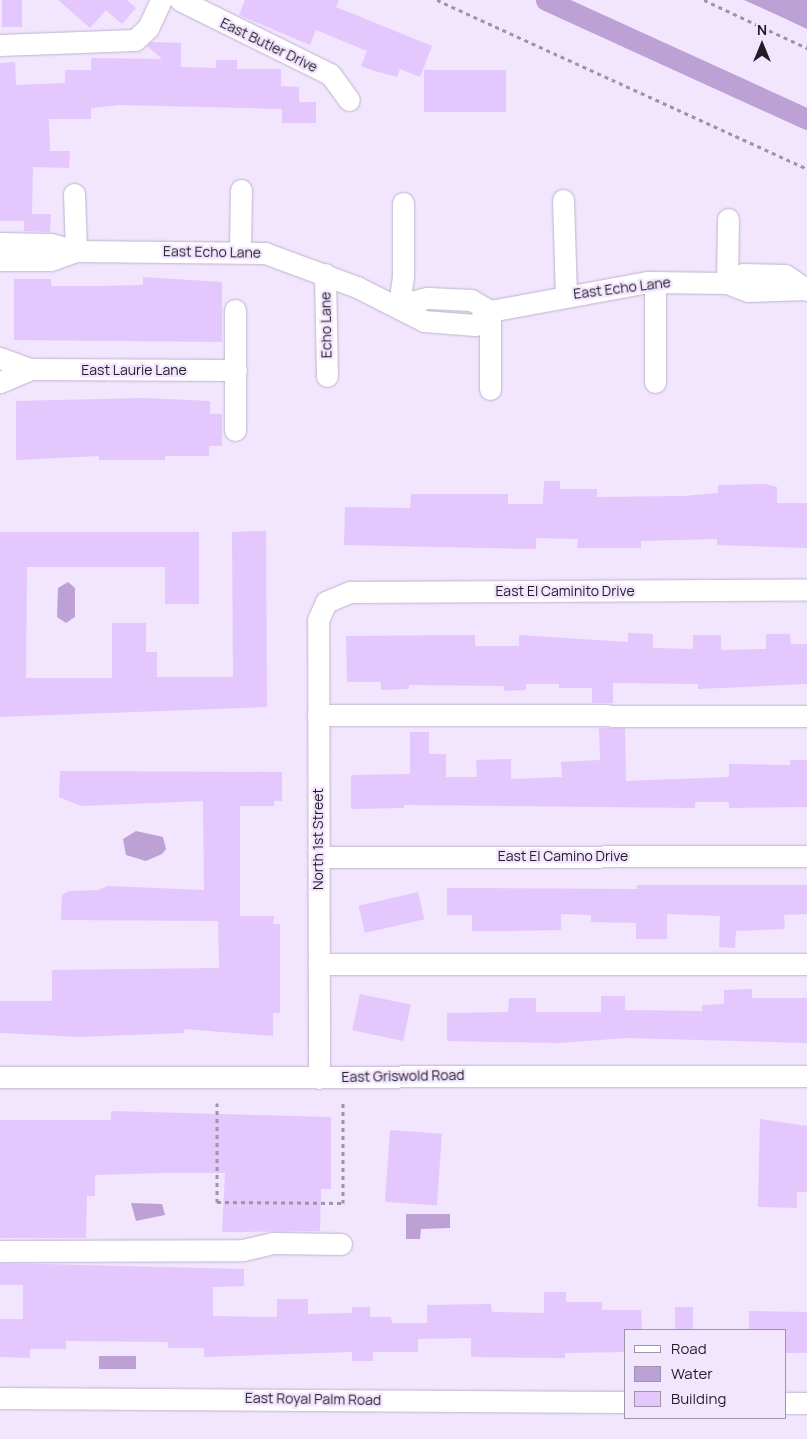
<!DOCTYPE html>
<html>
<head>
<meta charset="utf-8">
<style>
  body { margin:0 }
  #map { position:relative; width:807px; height:1439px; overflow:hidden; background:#f2e5fe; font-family:Manrope,sans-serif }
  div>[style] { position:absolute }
  .water>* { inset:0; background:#bea1d4; transform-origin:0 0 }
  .canal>* { height:21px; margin:-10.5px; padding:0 10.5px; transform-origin:10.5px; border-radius:10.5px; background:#bea1d4 }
  .building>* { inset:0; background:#e4c7fc; transform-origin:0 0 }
  .path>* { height:3px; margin-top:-1.5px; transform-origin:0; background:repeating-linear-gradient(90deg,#9e94a7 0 4px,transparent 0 8px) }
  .roads { filter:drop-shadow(0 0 1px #c0b3cb) drop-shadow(0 0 1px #c0b3cb) }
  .minor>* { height:21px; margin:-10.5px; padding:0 10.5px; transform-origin:10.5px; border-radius:10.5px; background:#fff }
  span { translate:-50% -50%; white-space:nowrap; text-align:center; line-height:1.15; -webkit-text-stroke:4.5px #f2e5fe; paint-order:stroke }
  .street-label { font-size:14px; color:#211c25 }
  .legend { position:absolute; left:624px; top:1329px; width:162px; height:90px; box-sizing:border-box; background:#f2e5fe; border:1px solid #9e95a7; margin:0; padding:6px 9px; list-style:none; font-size:15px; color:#211c25 }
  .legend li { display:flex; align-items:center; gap:10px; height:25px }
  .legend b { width:25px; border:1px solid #9e95a7 }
  .north { position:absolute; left:737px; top:20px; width:50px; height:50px; -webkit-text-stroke:4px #f2e5fe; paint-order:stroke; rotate:0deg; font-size:14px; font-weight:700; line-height:20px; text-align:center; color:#211c25 }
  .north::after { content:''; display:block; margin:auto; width:18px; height:22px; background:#211c25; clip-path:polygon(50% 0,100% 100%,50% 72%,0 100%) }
</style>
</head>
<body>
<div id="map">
  <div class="water">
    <div style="clip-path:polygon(744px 0,807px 0,807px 29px,775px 14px)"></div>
    <div style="clip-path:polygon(68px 582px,75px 588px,75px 617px,66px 623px,57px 617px,58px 588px)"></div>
    <div style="clip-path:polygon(136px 831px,163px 837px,166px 849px,162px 854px,146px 861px,126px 855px,123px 839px)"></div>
    <div style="clip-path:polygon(131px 1203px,162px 1204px,165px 1215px,136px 1221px)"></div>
    <div style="clip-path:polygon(406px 1214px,450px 1214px,450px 1228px,421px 1229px,420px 1239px,406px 1239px)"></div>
    <div style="left:99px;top:1356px;width:37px;height:13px"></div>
  </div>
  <div class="canal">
    <div style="left:546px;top:0;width:287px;rotate:24.5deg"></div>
  </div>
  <div class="building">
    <div style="left:2px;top:0;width:20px;height:27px"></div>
    <div style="clip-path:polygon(58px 0,127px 0,136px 8px,122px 24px,106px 10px,90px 28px)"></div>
    <div style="clip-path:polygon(245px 0,339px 0,336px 7px,432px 46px,420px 77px,400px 69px,397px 77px,375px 71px,361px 66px,367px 51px,316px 30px,310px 45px,239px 15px)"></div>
    <div style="clip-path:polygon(151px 42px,181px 43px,181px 67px,216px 68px,216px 60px,237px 60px,237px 69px,281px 69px,281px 86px,299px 87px,299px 102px,316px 102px,316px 123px,282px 123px,282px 109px,119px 105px,91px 108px,91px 119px,49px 119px,50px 151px,70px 151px,69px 168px,33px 167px,32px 214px,51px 214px,50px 232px,24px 231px,24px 221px,0 221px,0 63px,15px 62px,16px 85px,65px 83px,65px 70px,91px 70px,91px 58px,162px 59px,147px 46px)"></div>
    <div style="left:506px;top:70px;width:42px;height:82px;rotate:90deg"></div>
    <div style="clip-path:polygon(143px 277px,222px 282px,222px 342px,14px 340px,14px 279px,51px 279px,51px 286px,101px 286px,143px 285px)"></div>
    <div style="clip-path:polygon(144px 398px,210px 401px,210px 414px,222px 414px,222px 446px,209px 446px,209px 456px,165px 456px,165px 460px,99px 460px,99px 456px,16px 460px,16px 401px)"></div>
    <div style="clip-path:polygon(544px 481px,560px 481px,560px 489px,597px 489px,597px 497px,684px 496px,718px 493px,718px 485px,766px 484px,777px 487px,777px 503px,807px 503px,807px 548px,717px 545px,717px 539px,641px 541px,641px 548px,577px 548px,578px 539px,536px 538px,536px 549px,344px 545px,345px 507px,410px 508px,411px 494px,508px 494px,508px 504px,543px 504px)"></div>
    <div style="clip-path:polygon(266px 531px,267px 707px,0 717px,0 532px,199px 532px,199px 604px,165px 604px,165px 567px,27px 567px,26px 678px,112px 678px,112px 623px,146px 623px,146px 652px,157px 652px,157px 677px,233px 677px,232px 532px)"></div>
    <div style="clip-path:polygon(628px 633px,653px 634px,653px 648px,693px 649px,693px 635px,721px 635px,721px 650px,766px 649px,766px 634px,790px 634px,791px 644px,807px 644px,807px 684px,698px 689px,698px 684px,613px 683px,613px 703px,592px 703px,592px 688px,559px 688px,559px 684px,526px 684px,526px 690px,504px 691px,504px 686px,409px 685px,409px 689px,381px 690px,381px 682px,347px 682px,346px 636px,475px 635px,475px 646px,519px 646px,519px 635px,628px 642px)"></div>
    <div style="clip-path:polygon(599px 728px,625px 728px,626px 781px,729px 777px,729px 764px,790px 765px,790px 760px,807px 760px,807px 807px,729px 808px,729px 802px,695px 802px,695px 808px,404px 805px,404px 808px,351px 809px,351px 775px,410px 774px,410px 732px,429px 732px,429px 754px,446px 754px,446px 777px,477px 777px,476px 760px,511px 759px,511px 779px,562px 777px,561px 762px,600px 760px)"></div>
    <div style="clip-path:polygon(60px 771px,282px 772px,282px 801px,274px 801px,274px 806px,240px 806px,240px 916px,274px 916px,273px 924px,280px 924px,280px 1013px,273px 1013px,273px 1036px,184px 1029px,184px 1033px,80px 1037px,0 1033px,0 1001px,52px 1001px,52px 970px,219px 968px,218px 921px,61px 920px,62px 895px,69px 891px,99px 890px,107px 886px,204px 890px,203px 801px,81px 806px,59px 797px)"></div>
    <div style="clip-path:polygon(637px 885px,807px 885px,807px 914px,784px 915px,785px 929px,736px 931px,735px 948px,719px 947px,720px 916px,667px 914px,667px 939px,636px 939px,636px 923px,591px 922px,591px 915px,561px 914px,561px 930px,505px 931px,472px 931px,472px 915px,447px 915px,447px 888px,637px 889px)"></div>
    <div style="left:418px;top:892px;width:28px;height:61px;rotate:77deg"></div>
    <div style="clip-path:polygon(752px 989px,752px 998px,807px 998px,807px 1043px,626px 1038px,559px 1043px,447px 1041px,447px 1013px,508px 1012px,509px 998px,536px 998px,536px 1012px,601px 1012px,601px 996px,625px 996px,625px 1010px,702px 1011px,702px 1005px,724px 1004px,724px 990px)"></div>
    <div style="left:360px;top:994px;width:52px;height:37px;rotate:12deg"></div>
    <div style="clip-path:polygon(111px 1111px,331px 1117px,331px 1189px,321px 1189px,320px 1231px,222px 1232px,225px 1173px,162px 1173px,95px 1175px,95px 1196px,87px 1196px,86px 1238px,0 1238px,0 1120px,111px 1120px)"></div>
    <div style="clip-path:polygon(760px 1119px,807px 1126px,807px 1192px,797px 1192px,797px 1208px,758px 1207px)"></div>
    <div style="left:390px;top:1130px;width:52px;height:72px;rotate:4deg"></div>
    <div style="clip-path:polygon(0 1263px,244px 1269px,244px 1286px,213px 1287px,213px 1316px,277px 1317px,277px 1299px,308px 1299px,308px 1314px,352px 1313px,352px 1307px,370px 1307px,370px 1317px,391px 1317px,392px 1323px,427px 1323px,427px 1305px,491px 1304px,492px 1312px,544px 1313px,544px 1292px,566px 1292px,566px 1302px,602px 1302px,602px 1310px,641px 1310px,642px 1330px,626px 1330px,626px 1352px,565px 1353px,565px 1358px,471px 1357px,471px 1338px,418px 1339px,418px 1352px,373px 1352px,373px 1361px,352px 1361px,352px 1352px,204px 1357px,204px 1348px,168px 1348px,168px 1342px,66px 1341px,66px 1349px,30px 1349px,30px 1358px,0 1357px,0 1319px,23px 1319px,23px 1285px,0 1285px)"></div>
    <div style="left:675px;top:1307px;width:18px;height:23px"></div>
    <div style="clip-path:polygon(749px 1311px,807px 1312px,807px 1353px,786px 1353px,786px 1330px,749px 1330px)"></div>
  </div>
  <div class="path">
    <div style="left:437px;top:0;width:407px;rotate:24.5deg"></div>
    <div style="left:704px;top:0;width:114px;rotate:25deg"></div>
    <div style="left:217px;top:1103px;width:99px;rotate:90deg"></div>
    <div style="left:217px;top:1202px;width:126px;rotate:0.5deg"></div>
    <div style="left:343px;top:1203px;width:100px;rotate:-90deg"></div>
  </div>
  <div class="roads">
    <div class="minor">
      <div style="left:180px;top:0;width:167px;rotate:26.3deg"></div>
      <div style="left:330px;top:74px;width:32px;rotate:54deg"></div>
      <div style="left:0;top:45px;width:135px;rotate:-2.1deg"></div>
      <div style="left:135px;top:40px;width:18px;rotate:-43deg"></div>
      <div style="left:148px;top:28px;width:31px;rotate:-65deg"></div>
      <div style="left:74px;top:194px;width:57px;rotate:88deg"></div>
      <div style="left:563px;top:200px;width:94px;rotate:88.2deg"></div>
      <div style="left:0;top:243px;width:50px;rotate:1.1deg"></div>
      <div style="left:50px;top:244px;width:27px;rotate:15deg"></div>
      <div style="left:76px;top:251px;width:189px;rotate:0.6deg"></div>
      <div style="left:265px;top:253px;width:98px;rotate:20.3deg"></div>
      <div style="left:357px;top:287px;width:75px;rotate:26.9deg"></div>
      <div style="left:424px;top:321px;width:51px;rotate:4.5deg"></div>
      <div style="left:475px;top:325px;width:21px;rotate:-43deg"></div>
      <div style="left:490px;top:311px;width:161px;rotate:-10.4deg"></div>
      <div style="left:648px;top:282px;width:79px;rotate:0.7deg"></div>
      <div style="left:727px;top:283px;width:22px;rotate:21deg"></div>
      <div style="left:748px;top:291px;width:58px;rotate:-2deg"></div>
      <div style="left:240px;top:251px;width:61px;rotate:-89.1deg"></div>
      <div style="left:0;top:260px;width:51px"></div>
      <div style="left:51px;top:260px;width:27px;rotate:-20deg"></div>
      <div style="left:325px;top:274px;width:102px;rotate:88.9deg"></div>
      <div style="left:655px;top:282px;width:100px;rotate:90deg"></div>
      <div style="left:727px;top:283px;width:18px;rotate:-29deg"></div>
      <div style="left:743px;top:274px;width:42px;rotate:1.4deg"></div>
      <div style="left:785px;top:275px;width:27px;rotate:34deg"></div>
      <div style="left:727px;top:283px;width:64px;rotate:-89.1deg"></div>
      <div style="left:399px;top:305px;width:30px;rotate:-82deg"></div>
      <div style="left:403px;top:275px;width:72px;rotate:-90deg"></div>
      <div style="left:399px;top:305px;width:30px;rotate:-14deg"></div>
      <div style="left:428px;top:298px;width:43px;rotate:2.7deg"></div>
      <div style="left:471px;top:300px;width:22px;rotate:30deg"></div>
      <div style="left:235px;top:310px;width:120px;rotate:90deg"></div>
      <div style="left:490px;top:311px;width:78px;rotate:90deg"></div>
      <div style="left:0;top:358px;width:33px;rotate:20deg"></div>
      <div style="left:31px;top:369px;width:205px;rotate:0.3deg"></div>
      <div style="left:0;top:382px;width:34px;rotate:-23deg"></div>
      <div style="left:318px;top:715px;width:489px;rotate:0.1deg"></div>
      <div style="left:319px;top:857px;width:488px;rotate:-0.1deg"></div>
      <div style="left:319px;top:964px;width:488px"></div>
      <div style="left:0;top:1077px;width:807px;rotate:-0.07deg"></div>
      <div style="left:319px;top:1078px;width:458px;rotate:-90.1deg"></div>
      <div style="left:318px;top:620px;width:20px;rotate:-66deg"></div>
      <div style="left:326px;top:602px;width:26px;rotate:-23deg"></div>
      <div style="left:350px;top:592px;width:457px;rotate:-0.3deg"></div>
      <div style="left:0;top:1251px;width:243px;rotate:-0.2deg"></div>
      <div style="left:243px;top:1250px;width:31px;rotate:-13deg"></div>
      <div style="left:273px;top:1243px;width:68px;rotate:0.8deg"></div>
      <div style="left:0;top:1398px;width:626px;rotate:0.37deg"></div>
      <div style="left:786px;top:1403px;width:21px"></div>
    </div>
  </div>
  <div class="street-label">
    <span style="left:269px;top:45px;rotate:26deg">East Butler Drive</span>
    <span style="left:212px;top:252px;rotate:1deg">East Echo Lane</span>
    <span style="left:622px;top:288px;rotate:-7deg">East Echo Lane</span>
    <span style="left:326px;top:325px;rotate:-91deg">Echo Lane</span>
    <span style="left:134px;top:370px">East Laurie Lane</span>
    <span style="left:565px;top:591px">East El Caminito Drive</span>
    <span style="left:318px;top:839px;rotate:-90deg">North 1st Street</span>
    <span style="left:563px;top:856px">East El Camino Drive</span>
    <span style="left:403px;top:1076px;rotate:-1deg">East Griswold Road</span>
    <span style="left:313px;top:1399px;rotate:1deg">East Royal Palm Road</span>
  </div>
  <ul class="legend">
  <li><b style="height:6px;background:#fff"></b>Road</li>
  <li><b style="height:14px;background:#bea1d4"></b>Water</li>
  <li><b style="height:14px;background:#e4c7fc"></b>Building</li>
  </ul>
  <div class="north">N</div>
</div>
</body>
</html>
